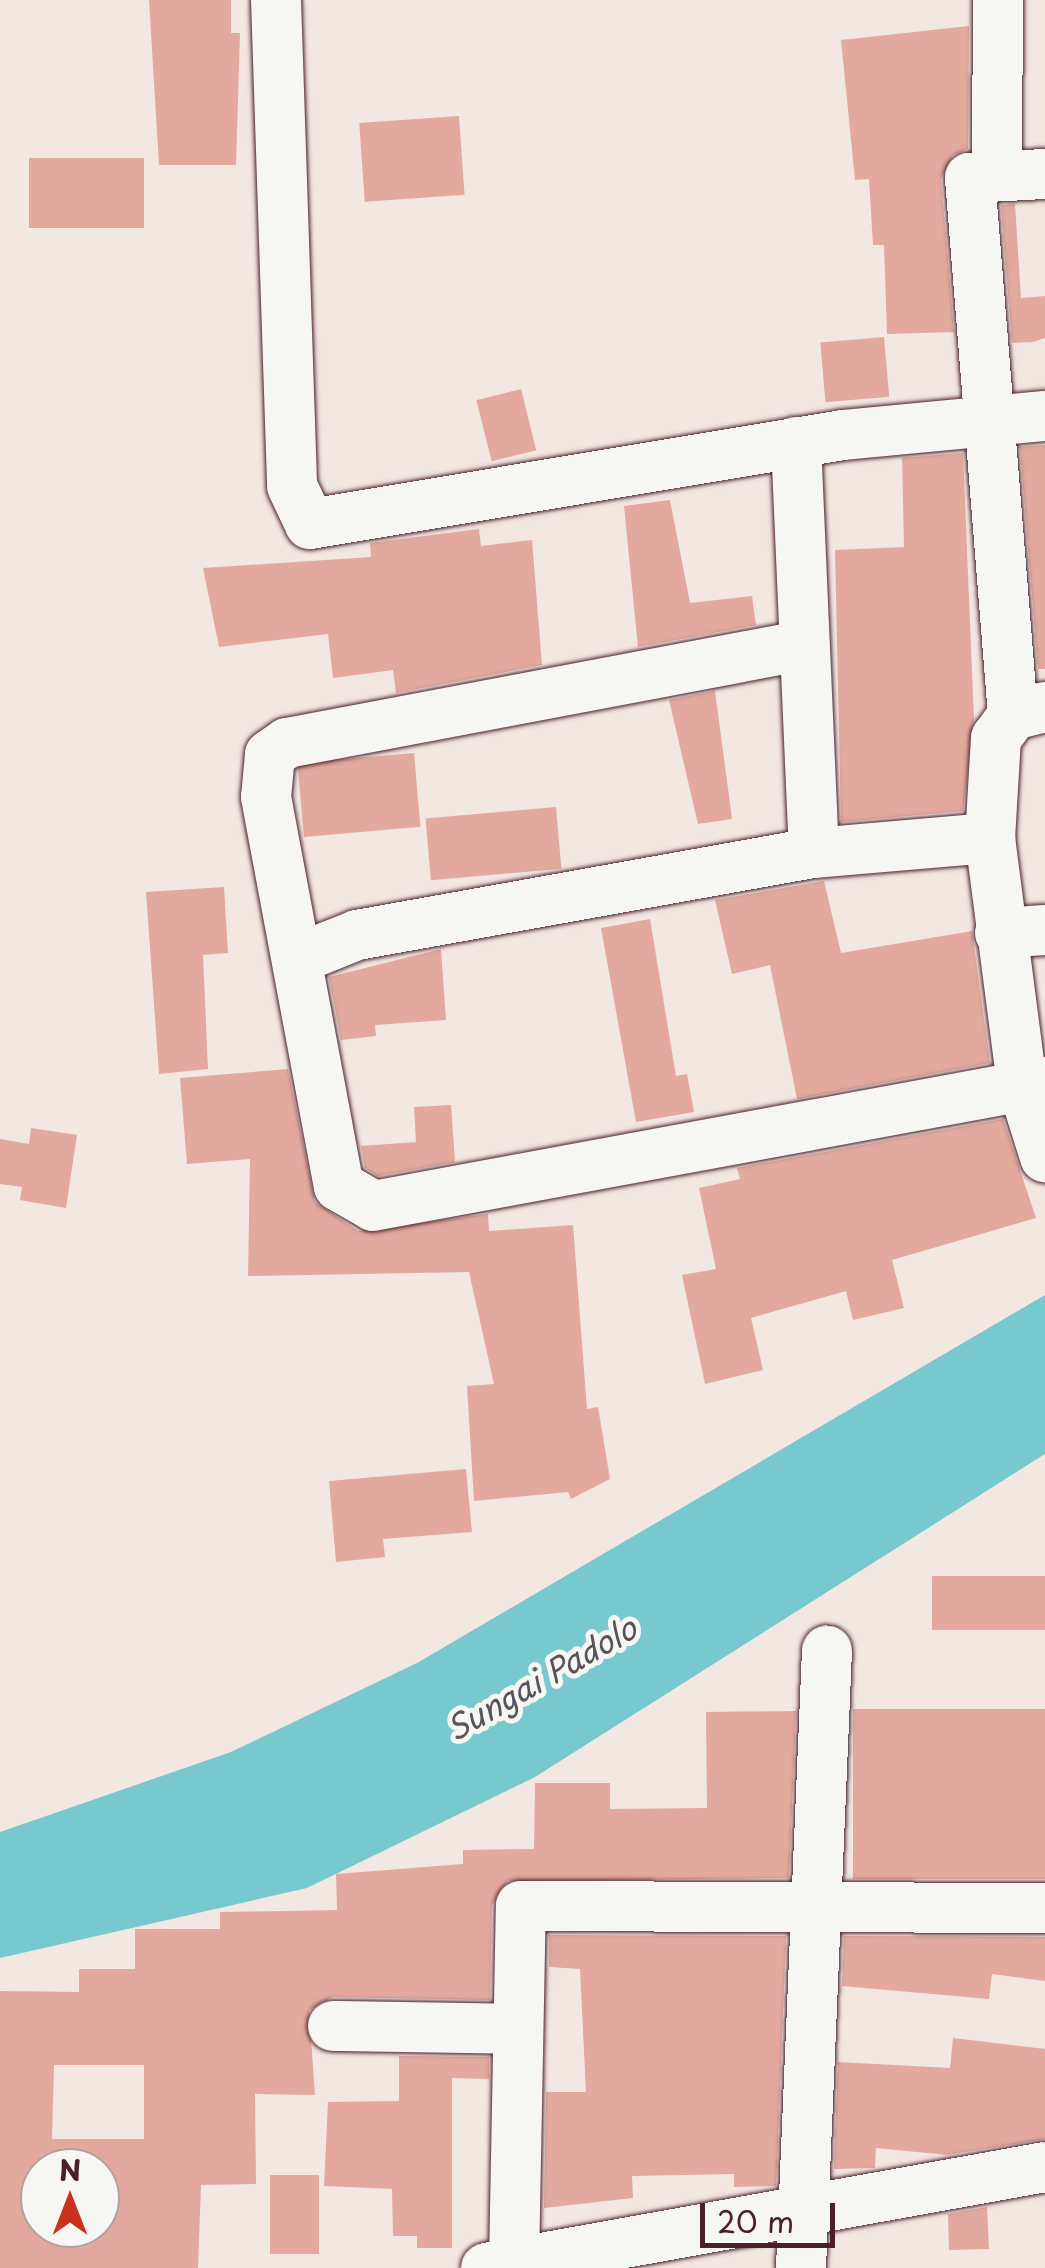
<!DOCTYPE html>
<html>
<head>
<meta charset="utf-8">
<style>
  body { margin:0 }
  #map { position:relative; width:1045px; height:2268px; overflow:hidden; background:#f2e7e1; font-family:"Playpen Sans",sans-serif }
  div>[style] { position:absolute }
  .water>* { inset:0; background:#78c9cf }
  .building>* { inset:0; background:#e3a99e; transform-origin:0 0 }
  .roads { filter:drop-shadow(0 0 2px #4a1f2b) drop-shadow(0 0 2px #4a1f2b) }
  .street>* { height:50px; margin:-25px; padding:0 25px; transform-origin:25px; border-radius:25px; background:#f6f6f2 }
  span { translate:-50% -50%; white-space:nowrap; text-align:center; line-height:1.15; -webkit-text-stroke:10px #f6f6f2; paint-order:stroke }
  .water-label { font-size:32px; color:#58525c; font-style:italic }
  .north { position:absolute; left:20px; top:2148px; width:100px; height:100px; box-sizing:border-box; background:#f6f6f2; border:2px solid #b1a0a2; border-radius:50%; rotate:0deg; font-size:28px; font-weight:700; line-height:40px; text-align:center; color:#4a1f2b }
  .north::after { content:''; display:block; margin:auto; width:35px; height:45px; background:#c8321e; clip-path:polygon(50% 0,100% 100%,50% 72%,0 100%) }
  .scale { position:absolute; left:700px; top:2203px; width:135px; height:45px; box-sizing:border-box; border:5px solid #4a1f2b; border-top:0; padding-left:12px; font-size:30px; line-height:35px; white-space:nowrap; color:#4a1f2b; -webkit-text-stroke:8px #f6f6f2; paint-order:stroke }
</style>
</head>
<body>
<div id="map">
  <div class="water">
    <div style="clip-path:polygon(1045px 1295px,1045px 1454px,535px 1777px,307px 1888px,0 1958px,0 1832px,231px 1752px,417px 1663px)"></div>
  </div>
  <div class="building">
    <div style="clip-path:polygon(149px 0,231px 0,231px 33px,240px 33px,236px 165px,159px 165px)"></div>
    <div style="clip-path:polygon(969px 26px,968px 149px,953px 155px,941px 179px,954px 332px,887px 334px,884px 245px,873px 245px,869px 179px,855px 180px,841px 40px)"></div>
    <div style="left:459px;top:116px;width:79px;height:100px;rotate:86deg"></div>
    <div style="left:29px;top:158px;width:115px;height:70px"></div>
    <div style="clip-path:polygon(1015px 204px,1021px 298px,1045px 296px,1045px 338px,1033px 342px,1012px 343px,1001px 205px)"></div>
    <div style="left:884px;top:337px;width:60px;height:64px;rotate:85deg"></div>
    <div style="left:521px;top:389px;width:63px;height:46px;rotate:76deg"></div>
    <div style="clip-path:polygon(1045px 445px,1045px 669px,1038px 669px,1020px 447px)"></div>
    <div style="clip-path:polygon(963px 453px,974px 719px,963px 811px,841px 822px,835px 550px,904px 547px,902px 458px)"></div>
    <div style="clip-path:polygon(670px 500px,690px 603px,752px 596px,756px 625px,638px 647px,624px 506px)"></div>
    <div style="clip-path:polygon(479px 529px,481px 546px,532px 540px,542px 665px,396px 693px,393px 670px,333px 678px,328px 634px,219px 647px,203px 568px,371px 557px,370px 543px)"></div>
    <div style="clip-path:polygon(715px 691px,732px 819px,698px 824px,669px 700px)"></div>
    <div style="left:414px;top:753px;width:74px;height:117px;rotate:85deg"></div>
    <div style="left:556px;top:807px;width:62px;height:131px;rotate:85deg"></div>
    <div style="clip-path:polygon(824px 881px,841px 953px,972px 931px,990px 1063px,797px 1099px,770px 965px,732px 974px,715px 900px)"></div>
    <div style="clip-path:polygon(224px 887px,228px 953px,203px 955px,208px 1069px,159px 1074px,146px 892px)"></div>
    <div style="clip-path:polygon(650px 919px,676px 1076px,687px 1074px,694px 1112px,636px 1122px,601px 928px)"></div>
    <div style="clip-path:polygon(441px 949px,446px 1020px,375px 1025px,376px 1036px,341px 1040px,329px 977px)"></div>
    <div style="clip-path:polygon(288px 1069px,315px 1202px,358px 1231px,488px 1214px,489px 1231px,573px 1225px,587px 1409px,598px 1407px,610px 1479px,571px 1499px,568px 1492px,474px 1501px,467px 1386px,494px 1384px,469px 1272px,248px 1276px,250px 1159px,187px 1164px,180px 1078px)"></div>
    <div style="clip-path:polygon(451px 1105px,455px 1162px,378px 1176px,365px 1168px,361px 1146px,416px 1142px,414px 1107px)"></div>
    <div style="clip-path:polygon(1003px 1119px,1036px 1218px,892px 1260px,904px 1308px,853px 1320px,846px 1291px,751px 1318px,763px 1370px,705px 1384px,682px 1275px,716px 1269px,699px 1188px,740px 1179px,737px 1168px)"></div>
    <div style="clip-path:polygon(31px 1128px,77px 1135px,66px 1208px,20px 1200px,22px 1187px,0 1184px,0 1139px,29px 1144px)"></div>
    <div style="clip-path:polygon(466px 1469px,472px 1532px,383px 1539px,385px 1557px,336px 1562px,329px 1481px)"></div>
    <div style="left:1045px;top:1576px;width:54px;height:113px;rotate:90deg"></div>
    <div style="left:1045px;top:1709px;width:170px;height:192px;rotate:90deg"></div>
    <div style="clip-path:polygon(evenodd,796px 1711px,789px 1878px,508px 1881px,492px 1905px,490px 2000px,333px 1997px,309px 2010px,315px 2095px,255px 2094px,256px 2184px,201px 2185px,198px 2268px,0 2268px,0 1991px,79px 1992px,79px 1969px,135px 1969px,135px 1929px,220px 1929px,220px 1912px,337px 1910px,336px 1874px,463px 1864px,463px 1850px,534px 1849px,535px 1783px,610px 1783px,610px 1809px,707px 1808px,706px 1712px,796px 1711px,54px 2065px,144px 2065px,144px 2139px,52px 2139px,54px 2065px,796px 1711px,40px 2168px,100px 2168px,100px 2228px,40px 2228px,40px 2168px)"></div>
    <div style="clip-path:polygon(549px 1935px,786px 1936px,776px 2186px,734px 2187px,734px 2174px,632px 2176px,633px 2198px,544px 2208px,546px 2092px,586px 2092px,580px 1969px,549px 1967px)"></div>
    <div style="clip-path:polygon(844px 1936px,1045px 1937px,1045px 1981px,992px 1974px,989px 1999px,842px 1986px)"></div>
    <div style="clip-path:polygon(953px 2038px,1045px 2049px,1045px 2139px,947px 2155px,876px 2148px,875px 2168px,834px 2169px,838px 2062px,950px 2068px)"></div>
    <div style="clip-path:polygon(399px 2056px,489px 2057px,489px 2079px,452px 2078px,452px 2248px,417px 2248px,417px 2236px,393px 2236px,392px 2189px,324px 2186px,328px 2102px,399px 2101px)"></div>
    <div style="left:270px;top:2175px;width:49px;height:79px"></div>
    <div style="clip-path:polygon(987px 2207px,989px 2249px,949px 2250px,948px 2214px)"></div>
  </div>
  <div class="roads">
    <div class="street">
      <div style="left:276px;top:0;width:486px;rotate:88.1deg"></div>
      <div style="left:292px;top:486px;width:42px;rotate:64.7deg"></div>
      <div style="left:310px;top:524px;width:540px;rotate:-9.48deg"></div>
      <div style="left:843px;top:435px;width:203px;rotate:-5.4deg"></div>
      <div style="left:997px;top:175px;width:175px;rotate:-89.7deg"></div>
      <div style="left:796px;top:442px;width:411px;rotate:87.5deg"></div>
      <div style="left:800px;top:646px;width:522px;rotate:169.29deg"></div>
      <div style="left:287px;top:743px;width:21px;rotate:145deg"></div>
      <div style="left:270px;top:755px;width:42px;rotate:95.4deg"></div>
      <div style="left:266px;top:797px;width:396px;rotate:79.4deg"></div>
      <div style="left:339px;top:1186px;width:39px;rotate:30deg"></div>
      <div style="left:373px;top:1206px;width:683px;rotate:-10.45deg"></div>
      <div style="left:1045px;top:707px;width:33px;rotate:166deg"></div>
      <div style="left:1013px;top:715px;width:29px;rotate:126deg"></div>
      <div style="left:996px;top:738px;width:100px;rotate:93.4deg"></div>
      <div style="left:990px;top:838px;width:248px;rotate:82.6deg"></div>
      <div style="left:1022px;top:1084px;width:77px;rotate:72.5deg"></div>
      <div style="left:1013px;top:715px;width:539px;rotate:-94.58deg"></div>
      <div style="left:970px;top:178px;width:75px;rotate:-3.1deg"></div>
      <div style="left:1000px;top:933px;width:45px;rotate:-3.8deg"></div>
      <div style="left:297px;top:959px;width:65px;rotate:-21.8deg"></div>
      <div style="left:357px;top:935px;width:464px;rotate:-10.2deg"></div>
      <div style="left:814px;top:853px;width:177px;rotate:-4.9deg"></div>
      <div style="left:333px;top:2026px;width:185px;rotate:0.9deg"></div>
      <div style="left:514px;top:2262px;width:356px;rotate:-88.9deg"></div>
      <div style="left:521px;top:1906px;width:524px;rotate:0.22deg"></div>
      <div style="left:486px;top:2268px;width:568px;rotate:-10.24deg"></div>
      <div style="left:801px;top:2268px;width:618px;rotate:-87.59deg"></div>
    </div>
  </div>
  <div class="water-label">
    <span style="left:541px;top:1678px;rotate:-30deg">Sungai Padolo</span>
  </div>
  <div class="north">N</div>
  <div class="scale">20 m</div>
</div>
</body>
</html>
